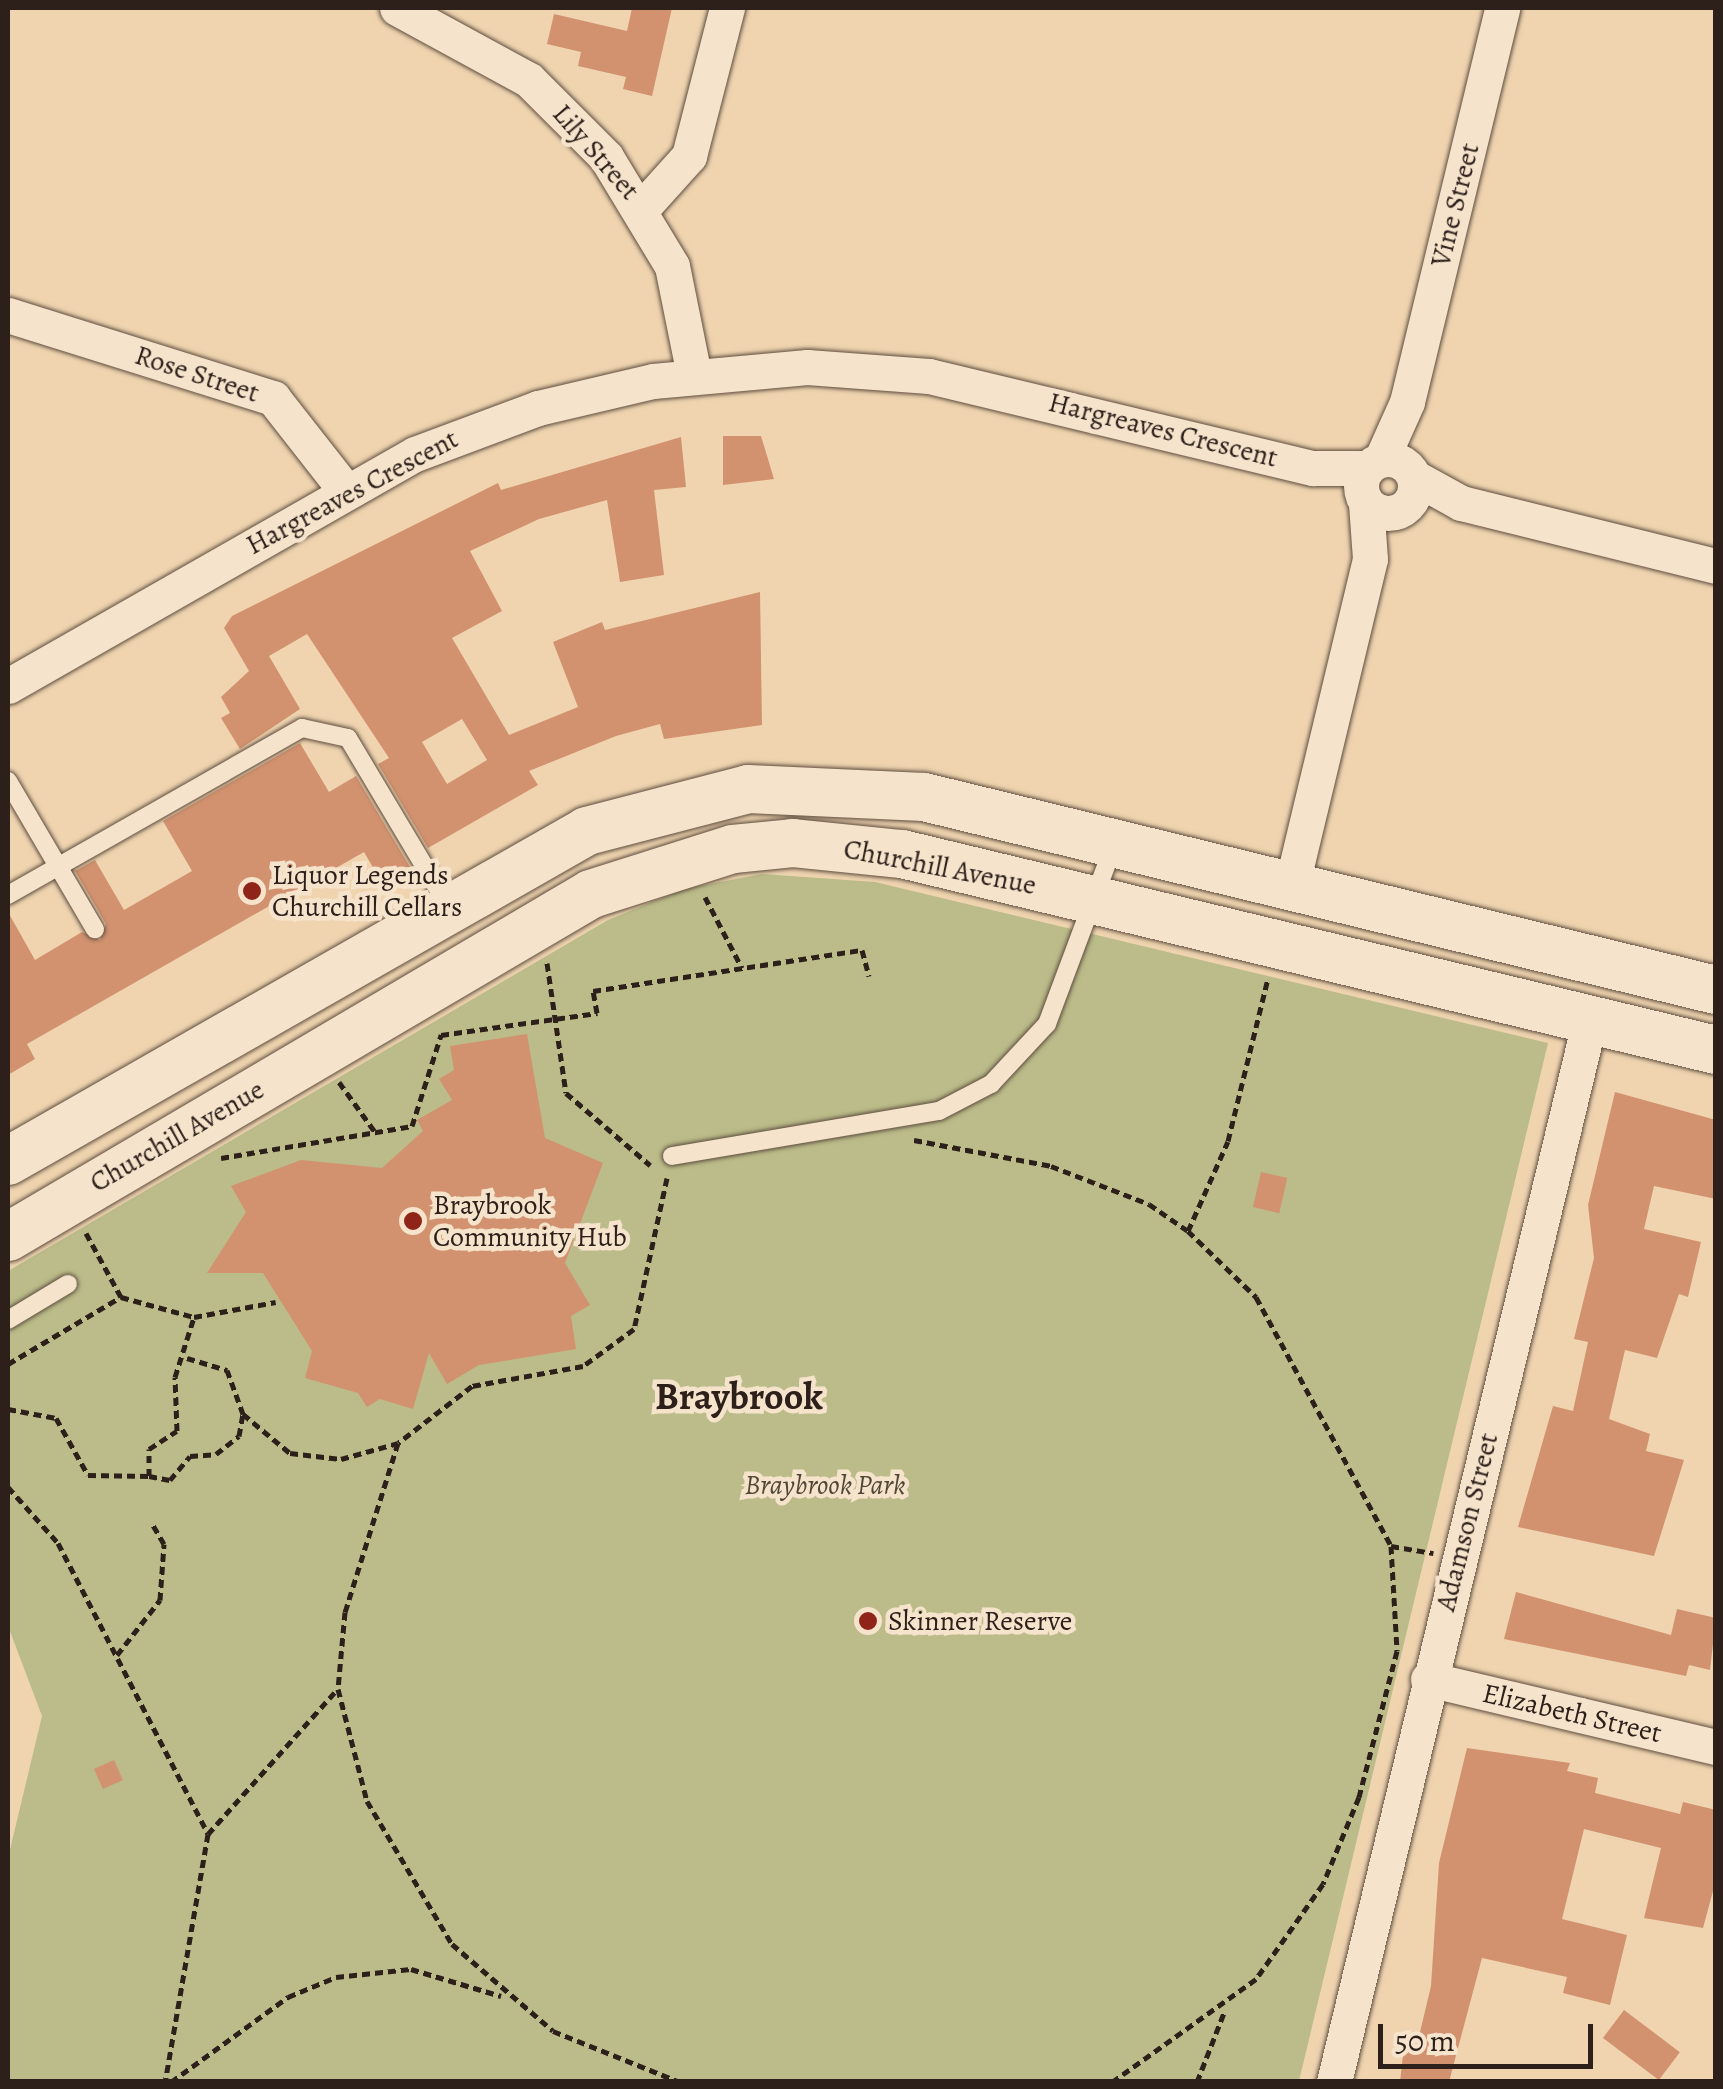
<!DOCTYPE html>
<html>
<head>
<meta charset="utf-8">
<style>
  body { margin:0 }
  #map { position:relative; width:1723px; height:2089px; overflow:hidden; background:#efd4af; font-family:Alegreya,serif }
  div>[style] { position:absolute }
  .green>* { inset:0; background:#bbbc89 }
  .building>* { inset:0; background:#d2926f; transform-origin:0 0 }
  .path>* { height:5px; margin-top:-2.5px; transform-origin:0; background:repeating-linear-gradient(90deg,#2d201b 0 8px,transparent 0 13px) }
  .roads { filter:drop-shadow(0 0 2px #5e4d40) drop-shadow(0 0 2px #5e4d40) }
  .service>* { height:18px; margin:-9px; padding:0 9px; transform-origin:9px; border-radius:9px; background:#f5e3cb }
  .minor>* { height:35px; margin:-17.5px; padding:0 17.5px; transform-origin:17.5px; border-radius:17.5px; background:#f5e3cb }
  .minor>.ring { margin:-17.5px; padding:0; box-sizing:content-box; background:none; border:35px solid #f5e3cb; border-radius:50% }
  .secondary>* { height:48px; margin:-24px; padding:0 24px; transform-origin:24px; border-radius:24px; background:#f5e3cb }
  .dots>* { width:28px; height:28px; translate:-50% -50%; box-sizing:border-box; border:5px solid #f5e3cb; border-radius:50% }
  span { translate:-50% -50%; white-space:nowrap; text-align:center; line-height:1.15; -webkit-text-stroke:9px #f5e3cb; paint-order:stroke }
  .street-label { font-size:28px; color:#2d201b }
  .poi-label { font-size:28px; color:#2d201b }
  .left { translate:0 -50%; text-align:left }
  .park-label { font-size:28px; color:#504736; font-style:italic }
  .district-label { font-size:38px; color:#2d201b; font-weight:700 }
  .frame { position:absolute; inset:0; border:10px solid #2d201b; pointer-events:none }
  .scale { position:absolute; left:1378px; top:2024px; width:215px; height:45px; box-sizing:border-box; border:5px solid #2d201b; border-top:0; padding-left:12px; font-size:30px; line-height:35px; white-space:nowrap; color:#2d201b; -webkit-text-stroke:8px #f5e3cb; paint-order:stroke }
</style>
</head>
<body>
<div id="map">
  <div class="green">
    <div style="clip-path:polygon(762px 874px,875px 882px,1548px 1043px,1299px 2081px,8px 2081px,8px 1858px,42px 1716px,8px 1626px,8px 1271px,608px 920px,684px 889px)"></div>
  </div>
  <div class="building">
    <div style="clip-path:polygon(632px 8px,672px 8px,652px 96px,623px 89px,626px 77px,578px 66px,581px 52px,547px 44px,554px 14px,627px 31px)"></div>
    <div style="clip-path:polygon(723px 436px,761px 436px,774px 479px,723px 485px)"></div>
    <div style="clip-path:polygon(evenodd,681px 437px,686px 487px,654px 490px,664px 575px,620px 582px,607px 500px,539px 519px,470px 551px,502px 611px,452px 638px,509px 735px,578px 707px,553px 642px,602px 622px,605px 630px,760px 592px,762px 725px,664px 739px,660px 724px,616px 736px,529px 771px,538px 785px,428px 848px,378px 764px,389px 758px,307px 634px,269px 656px,300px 709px,240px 749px,221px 718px,230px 713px,221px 697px,249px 671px,224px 628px,232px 616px,498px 483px,501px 490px,681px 437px,462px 719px,487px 760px,447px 784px,422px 742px,462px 719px)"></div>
    <div style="clip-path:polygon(300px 743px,329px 792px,356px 776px,413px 872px,385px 888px,364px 852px,27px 1044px,35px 1059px,8px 1075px,8px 912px,35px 960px,82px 932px,100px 940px,106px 924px,75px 871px,95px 860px,124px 910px,192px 871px,163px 821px)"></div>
    <div style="clip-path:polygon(527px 1034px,545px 1138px,603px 1163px,565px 1263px,590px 1305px,571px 1316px,576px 1349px,479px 1365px,447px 1384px,429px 1353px,413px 1409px,380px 1399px,367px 1407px,358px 1393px,305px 1378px,312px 1351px,263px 1273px,207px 1273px,246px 1212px,231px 1186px,301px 1160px,382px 1168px,423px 1131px,417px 1120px,452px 1100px,439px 1079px,454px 1070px,450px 1046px)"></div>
    <div style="clip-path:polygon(1615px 1092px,1716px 1120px,1716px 1199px,1654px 1186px,1644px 1229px,1701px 1242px,1688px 1297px,1679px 1294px,1657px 1358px,1625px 1350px,1609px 1419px,1650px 1434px,1646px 1451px,1684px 1460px,1654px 1556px,1518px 1527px,1553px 1406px,1573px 1411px,1588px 1342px,1574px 1339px,1594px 1258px,1588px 1205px)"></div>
    <div style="left:1261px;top:1172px;width:27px;height:36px;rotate:13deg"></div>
    <div style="clip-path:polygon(1516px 1592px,1671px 1635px,1677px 1609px,1716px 1618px,1710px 1670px,1689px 1665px,1686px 1676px,1504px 1639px)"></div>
    <div style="clip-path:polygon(1467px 1748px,1570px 1763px,1567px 1771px,1598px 1778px,1595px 1793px,1680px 1814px,1683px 1802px,1716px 1810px,1713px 1891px,1703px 1928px,1644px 1918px,1661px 1848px,1584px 1829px,1562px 1919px,1627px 1935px,1610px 2005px,1563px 1993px,1567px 1977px,1482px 1958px,1449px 2082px,1400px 2082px,1404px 2046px,1416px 2049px,1431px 1986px,1439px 1863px)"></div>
    <div style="left:114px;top:1760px;width:22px;height:22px;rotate:66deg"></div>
    <div style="left:1624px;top:2010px;width:70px;height:35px;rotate:37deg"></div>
  </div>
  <div class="path">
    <div style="left:705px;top:897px;width:80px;rotate:62.5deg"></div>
    <div style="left:547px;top:963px;width:131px;rotate:81.7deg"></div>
    <div style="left:566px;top:1093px;width:111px;rotate:40.6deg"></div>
    <div style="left:339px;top:1082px;width:62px;rotate:54.2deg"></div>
    <div style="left:914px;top:1140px;width:139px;rotate:10.7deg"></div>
    <div style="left:1051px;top:1166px;width:105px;rotate:21.2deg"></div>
    <div style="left:1149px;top:1204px;width:47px;rotate:34.7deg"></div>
    <div style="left:1188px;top:1231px;width:95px;rotate:44.1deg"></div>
    <div style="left:1256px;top:1297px;width:283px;rotate:61.5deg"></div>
    <div style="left:1391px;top:1546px;width:105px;rotate:86.7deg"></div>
    <div style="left:1397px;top:1651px;width:151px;rotate:104.6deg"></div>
    <div style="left:1359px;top:1797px;width:94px;rotate:112.5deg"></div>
    <div style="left:1323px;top:1884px;width:116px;rotate:125.2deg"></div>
    <div style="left:1256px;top:1979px;width:177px;rotate:144.4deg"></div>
    <div style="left:221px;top:1158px;width:194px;rotate:-9.5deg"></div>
    <div style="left:412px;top:1126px;width:96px;rotate:-72.3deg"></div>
    <div style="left:441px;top:1035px;width:158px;rotate:-8deg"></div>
    <div style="left:597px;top:1013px;width:22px;rotate:-100deg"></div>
    <div style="left:593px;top:991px;width:272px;rotate:-8.7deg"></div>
    <div style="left:862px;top:950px;width:27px;rotate:75deg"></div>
    <div style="left:667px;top:1178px;width:155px;rotate:102.3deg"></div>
    <div style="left:634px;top:1329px;width:63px;rotate:144deg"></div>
    <div style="left:583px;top:1366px;width:113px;rotate:169.8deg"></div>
    <div style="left:472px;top:1386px;width:93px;rotate:142.4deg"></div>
    <div style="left:398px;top:1443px;width:177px;rotate:107.4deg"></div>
    <div style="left:345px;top:1612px;width:77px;rotate:95.2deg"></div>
    <div style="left:338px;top:1689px;width:116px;rotate:75.5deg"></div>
    <div style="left:367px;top:1801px;width:166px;rotate:59.3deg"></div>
    <div style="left:452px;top:1944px;width:133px;rotate:40.7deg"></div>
    <div style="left:553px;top:2031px;width:137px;rotate:21.9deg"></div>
    <div style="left:1188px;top:1231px;width:98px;rotate:-66deg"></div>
    <div style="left:1228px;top:1141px;width:168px;rotate:-76.2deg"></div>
    <div style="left:121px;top:1297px;width:76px;rotate:15.3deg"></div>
    <div style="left:194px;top:1317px;width:83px;rotate:-10.4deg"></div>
    <div style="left:187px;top:1358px;width:42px;rotate:16.7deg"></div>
    <div style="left:227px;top:1370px;width:47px;rotate:70deg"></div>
    <div style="left:243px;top:1414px;width:61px;rotate:39.7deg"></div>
    <div style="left:290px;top:1453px;width:51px;rotate:6.7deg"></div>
    <div style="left:341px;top:1459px;width:59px;rotate:-15.7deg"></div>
    <div style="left:8px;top:1364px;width:131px;rotate:-30.7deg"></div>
    <div style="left:121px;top:1297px;width:73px;rotate:-118.7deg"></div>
    <div style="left:8px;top:1409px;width:49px;rotate:10.6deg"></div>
    <div style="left:56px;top:1418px;width:65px;rotate:60.7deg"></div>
    <div style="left:88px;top:1475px;width:61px;rotate:0.9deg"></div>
    <div style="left:149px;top:1476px;width:27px;rotate:-90deg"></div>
    <div style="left:149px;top:1449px;width:33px;rotate:-33deg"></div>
    <div style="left:177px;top:1431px;width:54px;rotate:-92.1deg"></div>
    <div style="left:175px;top:1377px;width:63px;rotate:-72.4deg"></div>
    <div style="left:149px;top:1476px;width:21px;rotate:11deg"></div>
    <div style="left:170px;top:1480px;width:31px;rotate:-50deg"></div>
    <div style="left:190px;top:1456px;width:26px;rotate:-4deg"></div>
    <div style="left:216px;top:1454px;width:29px;rotate:-38deg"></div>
    <div style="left:239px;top:1436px;width:22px;rotate:-80deg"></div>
    <div style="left:8px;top:1487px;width:75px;rotate:48.2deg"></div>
    <div style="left:58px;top:1543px;width:327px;rotate:62.7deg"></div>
    <div style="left:208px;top:1834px;width:252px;rotate:99.8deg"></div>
    <div style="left:1391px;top:1546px;width:43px;rotate:9.5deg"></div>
    <div style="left:117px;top:1655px;width:70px;rotate:-52deg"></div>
    <div style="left:160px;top:1600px;width:56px;rotate:-85.9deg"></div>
    <div style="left:164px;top:1544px;width:22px;rotate:-120deg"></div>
    <div style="left:208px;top:1834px;width:192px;rotate:-48.2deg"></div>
    <div style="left:171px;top:2082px;width:145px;rotate:-36deg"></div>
    <div style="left:288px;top:1997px;width:52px;rotate:-22.6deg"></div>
    <div style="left:336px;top:1977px;width:75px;rotate:-6.1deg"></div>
    <div style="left:411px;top:1969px;width:94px;rotate:16.7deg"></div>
    <div style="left:1197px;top:2082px;width:77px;rotate:-68.7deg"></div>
  </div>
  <div class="roads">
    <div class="service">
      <div style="left:8px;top:781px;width:172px;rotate:59.6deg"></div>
      <div style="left:8px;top:895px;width:338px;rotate:-29.6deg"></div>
      <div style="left:302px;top:728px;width:47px;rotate:12.3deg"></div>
      <div style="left:348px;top:738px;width:196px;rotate:59.2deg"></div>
      <div style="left:672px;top:1156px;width:271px;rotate:-9.6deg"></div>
      <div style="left:939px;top:1111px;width:59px;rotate:-27.4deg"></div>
      <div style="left:991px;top:1084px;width:82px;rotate:-47deg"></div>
      <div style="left:1047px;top:1024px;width:191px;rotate:-69.5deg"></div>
      <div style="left:8px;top:1320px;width:70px;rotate:-31deg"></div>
    </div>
    <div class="minor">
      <div style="left:397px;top:8px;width:150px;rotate:28.6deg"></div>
      <div style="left:529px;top:80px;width:109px;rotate:45deg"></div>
      <div style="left:606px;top:157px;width:127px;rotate:58.8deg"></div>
      <div style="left:672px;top:266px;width:111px;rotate:78.6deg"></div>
      <div style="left:643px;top:207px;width:69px;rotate:-48deg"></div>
      <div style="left:689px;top:156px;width:153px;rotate:-75.6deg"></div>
      <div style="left:8px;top:315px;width:278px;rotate:17.4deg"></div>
      <div style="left:273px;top:398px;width:118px;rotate:51.9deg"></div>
      <div style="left:1382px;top:458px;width:61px;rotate:-65.9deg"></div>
      <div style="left:1407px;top:402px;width:405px;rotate:-76.4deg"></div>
      <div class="ring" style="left:1361px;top:459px;width:19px;height:19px"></div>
      <div style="left:1414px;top:477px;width:54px;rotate:29deg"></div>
      <div style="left:1461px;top:503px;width:263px;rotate:13.9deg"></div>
      <div style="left:8px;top:686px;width:468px;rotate:-29.7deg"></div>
      <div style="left:415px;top:454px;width:131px;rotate:-20.5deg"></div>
      <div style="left:538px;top:408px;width:118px;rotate:-13.2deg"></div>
      <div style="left:653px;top:381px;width:155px;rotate:-5.2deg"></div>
      <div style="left:807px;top:367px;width:122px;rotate:4.2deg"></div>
      <div style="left:929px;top:376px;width:395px;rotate:13.5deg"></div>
      <div style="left:1313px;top:468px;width:53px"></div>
      <div style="left:1291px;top:888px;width:338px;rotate:-76.5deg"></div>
      <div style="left:1370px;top:559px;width:56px;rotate:-94.1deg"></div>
      <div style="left:1428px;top:1679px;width:296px;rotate:13.3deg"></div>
      <div style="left:1334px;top:2082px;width:1093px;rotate:-76.46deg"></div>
    </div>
    <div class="secondary">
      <div style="left:8px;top:1161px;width:666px;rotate:-29.68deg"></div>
      <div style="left:587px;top:831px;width:166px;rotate:-14.6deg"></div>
      <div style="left:748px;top:789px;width:176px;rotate:2.6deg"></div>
      <div style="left:924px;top:797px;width:815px;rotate:13.7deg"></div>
      <div style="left:8px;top:1237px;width:676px;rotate:-30.47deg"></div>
      <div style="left:591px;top:894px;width:149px;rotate:-17.6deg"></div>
      <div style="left:733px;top:849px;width:60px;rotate:-5.7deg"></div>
      <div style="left:793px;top:843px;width:110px;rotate:5.8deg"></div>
      <div style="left:902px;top:854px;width:837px;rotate:13.54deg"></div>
    </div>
  </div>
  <div class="dots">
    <div style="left:252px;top:891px;background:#8f2418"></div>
    <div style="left:413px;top:1221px;background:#8f2418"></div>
    <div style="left:868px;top:1621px;background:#8f2418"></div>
  </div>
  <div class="street-label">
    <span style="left:596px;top:152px;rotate:49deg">Lily Street</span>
    <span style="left:1455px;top:205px;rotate:-76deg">Vine Street</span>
    <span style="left:197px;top:374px;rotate:18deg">Rose Street</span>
    <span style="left:1163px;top:430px;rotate:14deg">Hargreaves Crescent</span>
    <span style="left:352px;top:492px;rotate:-28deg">Hargreaves Crescent</span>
    <span style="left:940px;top:867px;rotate:11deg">Churchill Avenue</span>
    <span style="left:177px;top:1136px;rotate:-30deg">Churchill Avenue</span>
    <span style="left:1467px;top:1522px;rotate:-76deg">Adamson Street</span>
    <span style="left:1572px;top:1713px;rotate:13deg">Elizabeth Street</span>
  </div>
  <div class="poi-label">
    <span class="left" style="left:272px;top:891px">Liquor Legends<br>Churchill Cellars</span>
    <span class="left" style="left:433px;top:1221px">Braybrook<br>Community Hub</span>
    <span class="left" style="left:888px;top:1621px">Skinner Reserve</span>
  </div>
  <div class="park-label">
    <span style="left:825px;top:1485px">Braybrook Park</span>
  </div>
  <div class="district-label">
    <span style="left:739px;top:1397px">Braybrook</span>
  </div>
  <div class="frame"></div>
  <div class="scale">50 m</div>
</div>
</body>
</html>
